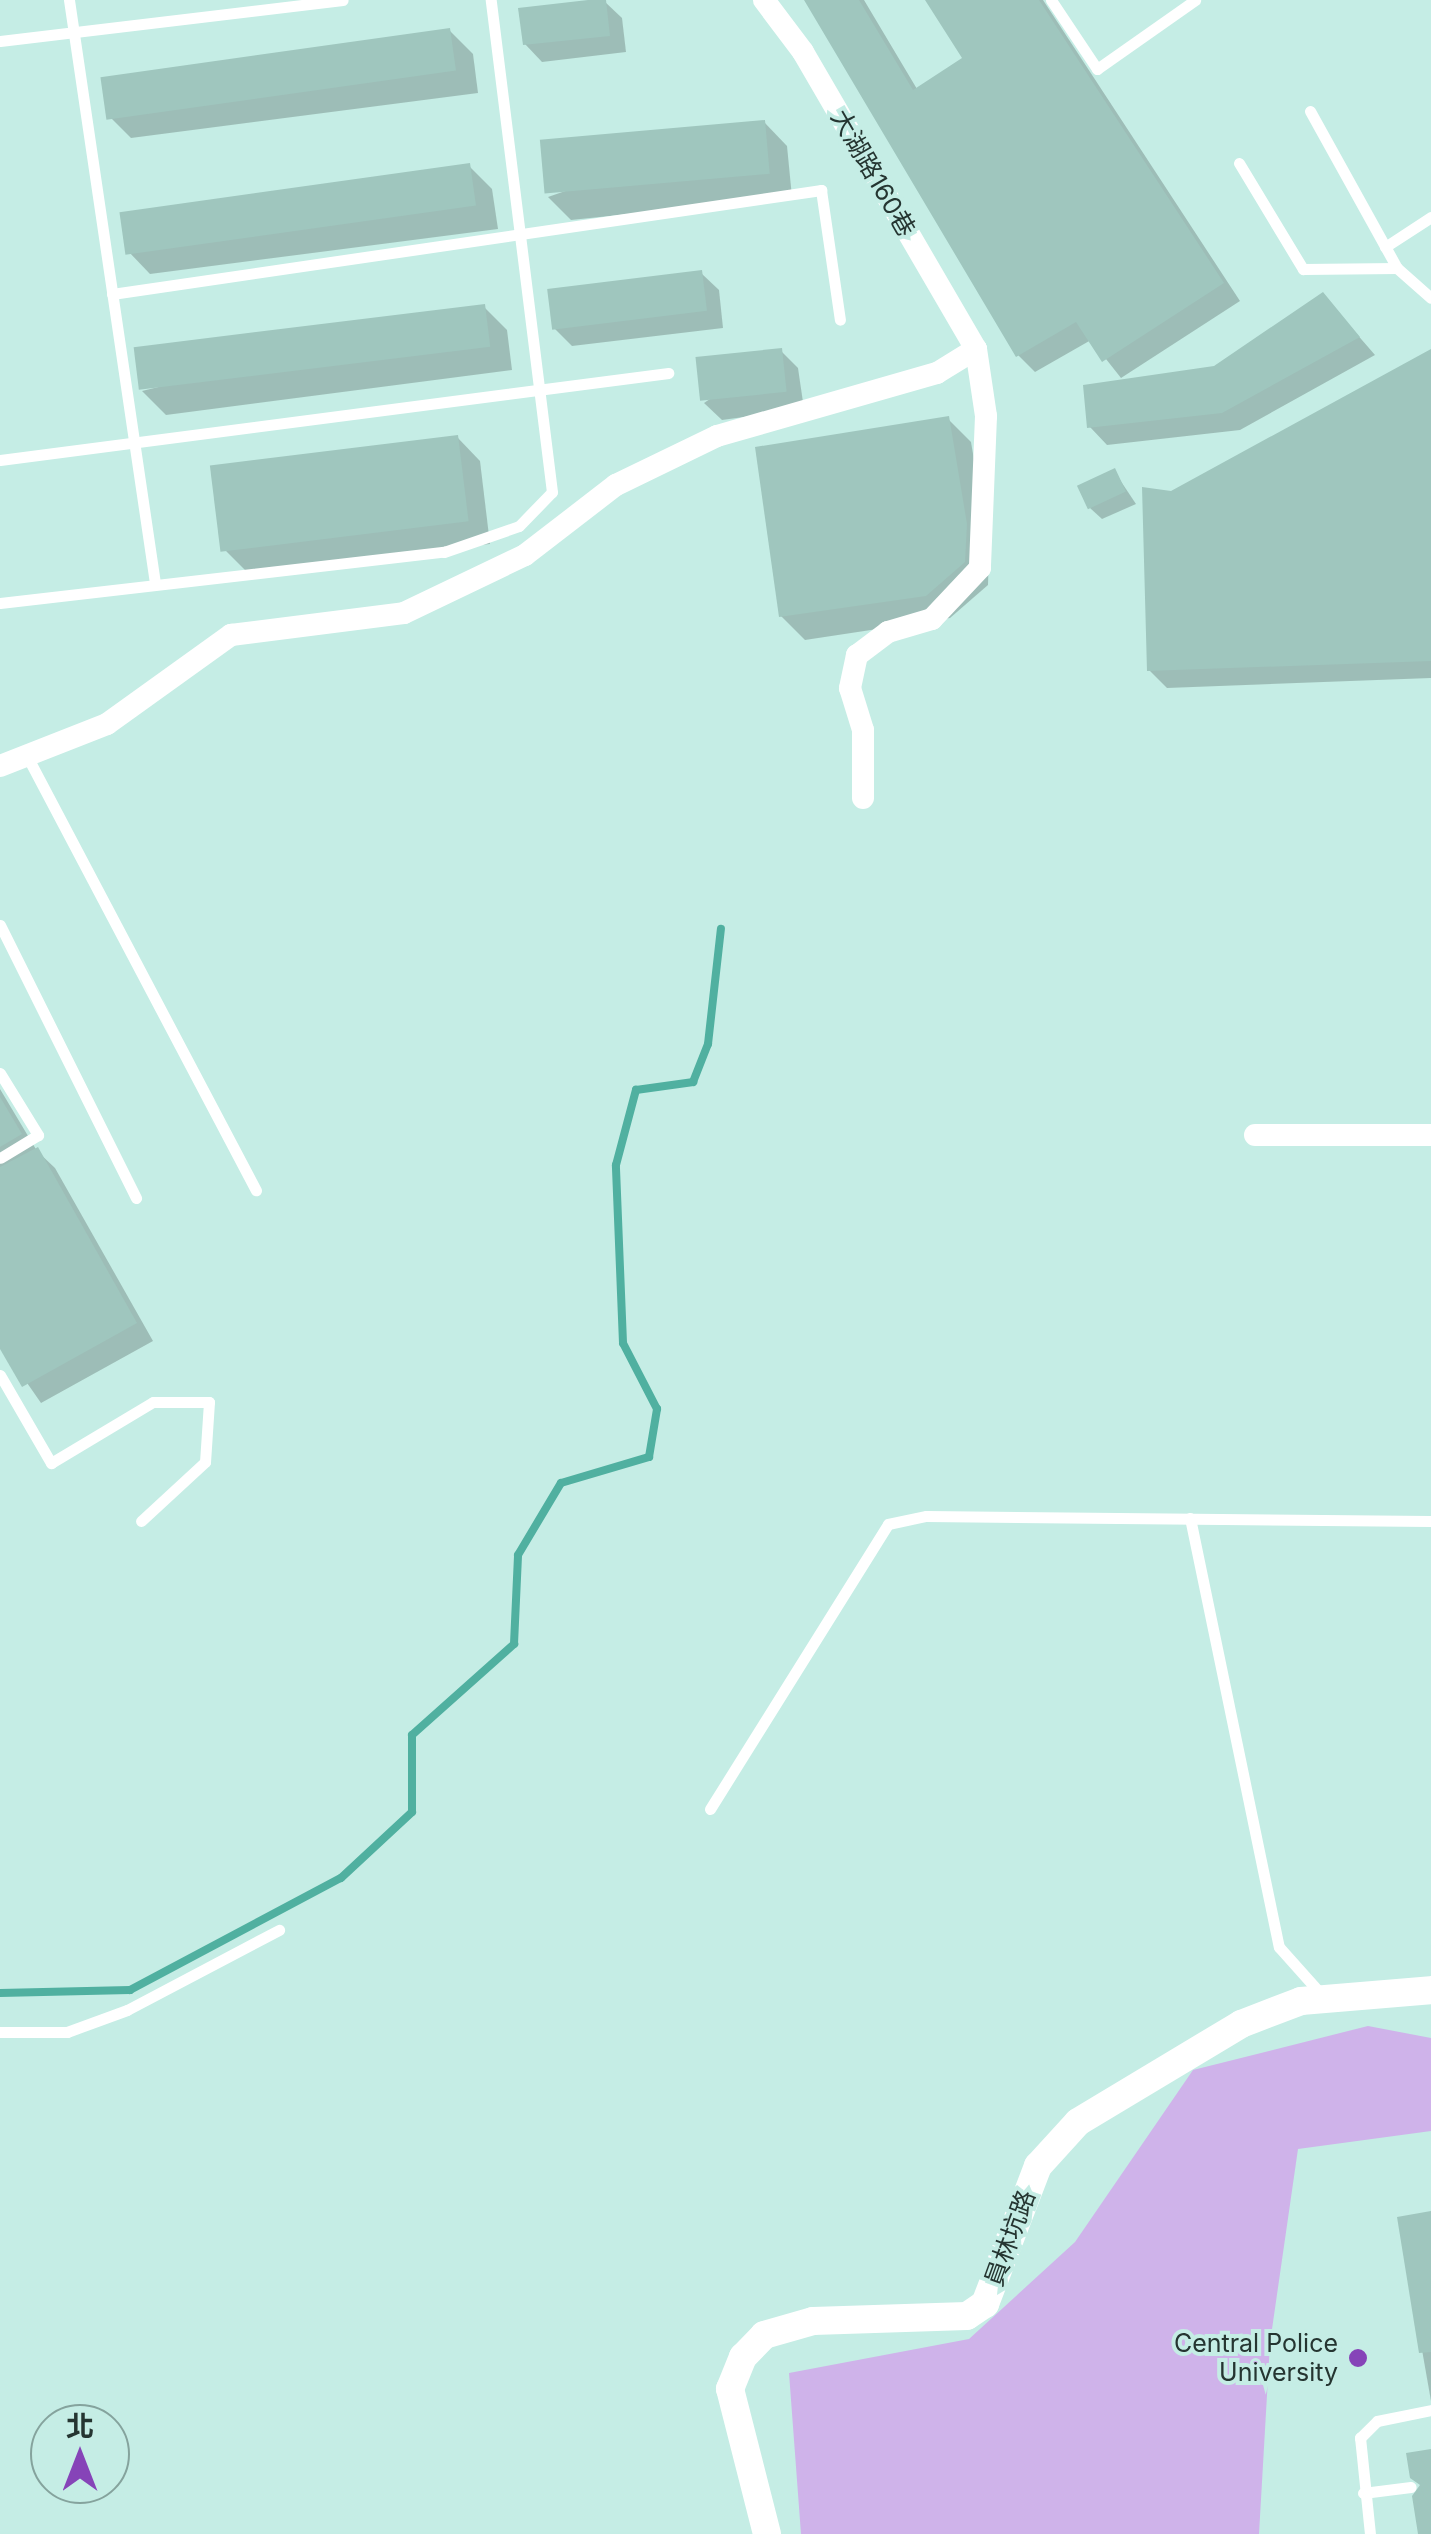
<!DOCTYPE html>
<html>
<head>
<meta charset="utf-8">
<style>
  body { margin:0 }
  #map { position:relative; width:1431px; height:2534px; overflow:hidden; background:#c5ede5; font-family:Inter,"Noto Sans TC",sans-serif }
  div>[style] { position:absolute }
  .green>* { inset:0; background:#cfb3ea }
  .shadow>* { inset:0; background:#0003 }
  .stream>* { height:8px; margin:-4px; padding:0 4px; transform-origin:4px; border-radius:4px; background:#50b0a0 }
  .building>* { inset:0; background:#9fc6be; transform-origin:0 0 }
  .service>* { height:11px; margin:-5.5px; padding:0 5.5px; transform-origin:5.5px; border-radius:5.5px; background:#fff }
  .minor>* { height:22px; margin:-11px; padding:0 11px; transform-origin:11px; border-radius:11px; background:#fff }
  .tertiary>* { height:28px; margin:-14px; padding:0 14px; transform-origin:14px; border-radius:14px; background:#fff }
  .dots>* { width:28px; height:28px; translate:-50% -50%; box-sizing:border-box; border:5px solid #c5ede5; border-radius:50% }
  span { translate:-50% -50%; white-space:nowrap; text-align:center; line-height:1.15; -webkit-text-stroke:8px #c5ede5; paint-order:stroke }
  .street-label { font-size:25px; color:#253531 }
  .poi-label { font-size:25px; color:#253531 }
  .right { translate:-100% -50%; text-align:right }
  .north { position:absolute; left:30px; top:2404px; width:100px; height:100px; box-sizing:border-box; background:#c5ede5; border:2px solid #85a39d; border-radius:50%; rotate:0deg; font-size:28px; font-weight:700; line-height:40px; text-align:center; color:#253531 }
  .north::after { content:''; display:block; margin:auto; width:35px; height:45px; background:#8644b8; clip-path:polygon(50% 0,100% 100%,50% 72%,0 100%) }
</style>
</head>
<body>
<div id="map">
  <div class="green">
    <div style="clip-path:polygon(1368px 2026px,1431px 2038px,1431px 2131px,1298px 2149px,1270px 2343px,1259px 2534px,801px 2534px,789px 2373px,969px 2339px,1075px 2242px,1193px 2070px)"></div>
  </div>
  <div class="shadow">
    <div style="clip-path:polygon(807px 0,864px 0,917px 89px,966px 58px,928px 0,1043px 0,1240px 301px,1121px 378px,1091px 340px,1035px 372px,1018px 355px)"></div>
    <div style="clip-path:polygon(604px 1px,622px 18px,626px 52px,542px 62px,525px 44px)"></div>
    <div style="clip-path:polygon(449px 30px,473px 54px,478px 93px,131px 138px,108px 115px)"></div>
    <div style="clip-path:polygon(764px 122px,787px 146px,792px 197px,571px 220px,548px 197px)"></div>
    <div style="clip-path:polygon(469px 166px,492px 189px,498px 229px,150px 274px,127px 250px)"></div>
    <div style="clip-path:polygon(701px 273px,719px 290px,723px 328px,572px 346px,555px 329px)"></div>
    <div style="clip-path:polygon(1323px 295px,1375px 355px,1240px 430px,1107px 445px,1090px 427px,1214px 369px)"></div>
    <div style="clip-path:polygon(484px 307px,507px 330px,512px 370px,166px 415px,142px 391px)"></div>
    <div style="clip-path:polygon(781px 351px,798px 368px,804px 409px,722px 420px,704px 403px)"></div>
    <div style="clip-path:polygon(1431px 352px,1431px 678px,1167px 688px,1149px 670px)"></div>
    <div style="clip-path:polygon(948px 419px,971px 442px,989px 549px,988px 585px,950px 618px,805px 640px,781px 616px)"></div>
    <div style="clip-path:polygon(457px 437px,480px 461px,490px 544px,246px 571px,223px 548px)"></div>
    <div style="clip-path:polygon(1114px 471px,1136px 504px,1102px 519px,1090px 508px)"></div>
    <div style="clip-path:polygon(0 1089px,37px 1151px,55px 1168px,153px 1341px,41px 1403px,0 1344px)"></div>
    <div style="clip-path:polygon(1431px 2213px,1431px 2401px,1399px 2219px)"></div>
  </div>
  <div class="stream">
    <div style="left:0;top:1993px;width:130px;rotate:-1.3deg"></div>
    <div style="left:130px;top:1990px;width:239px;rotate:-28deg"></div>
    <div style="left:341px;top:1878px;width:97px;rotate:-42.9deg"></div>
    <div style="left:412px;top:1812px;width:77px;rotate:-90deg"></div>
    <div style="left:412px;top:1735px;width:137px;rotate:-41.7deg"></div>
    <div style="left:514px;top:1644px;width:89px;rotate:-87.4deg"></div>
    <div style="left:518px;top:1555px;width:84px;rotate:-59.2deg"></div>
    <div style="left:561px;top:1483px;width:92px;rotate:-16.5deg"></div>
    <div style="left:649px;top:1457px;width:49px;rotate:-80.5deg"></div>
    <div style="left:657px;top:1409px;width:74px;rotate:-117.3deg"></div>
    <div style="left:623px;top:1343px;width:178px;rotate:-92.3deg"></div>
    <div style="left:616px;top:1165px;width:78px;rotate:-75.1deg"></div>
    <div style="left:636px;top:1090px;width:58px;rotate:-8deg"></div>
    <div style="left:693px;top:1082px;width:41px;rotate:-68.5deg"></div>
    <div style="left:708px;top:1044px;width:116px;rotate:-83.6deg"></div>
  </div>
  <div class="building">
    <div style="clip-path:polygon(588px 0,606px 0,610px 36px,523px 45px,518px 8px)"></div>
    <div style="clip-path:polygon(804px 0,859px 0,913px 90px,962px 58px,925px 0,1039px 0,1224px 283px,1102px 362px,1076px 322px,1016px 357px)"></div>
    <div style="left:450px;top:28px;width:43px;height:353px;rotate:82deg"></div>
    <div style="left:765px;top:120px;width:54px;height:226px;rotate:85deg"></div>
    <div style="left:470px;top:163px;width:43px;height:354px;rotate:82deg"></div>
    <div style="left:702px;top:270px;width:41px;height:156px;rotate:83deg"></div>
    <div style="clip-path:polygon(1323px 292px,1360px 337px,1222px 413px,1087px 428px,1083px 385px,1214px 366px)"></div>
    <div style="left:485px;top:304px;width:43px;height:354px;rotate:83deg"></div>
    <div style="left:782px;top:348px;width:44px;height:87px;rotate:84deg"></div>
    <div style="clip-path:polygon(1431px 349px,1431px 661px,1147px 671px,1142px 487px,1171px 491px)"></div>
    <div style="clip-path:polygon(949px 416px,967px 524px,965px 562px,926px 596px,779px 617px,755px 447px)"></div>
    <div style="left:458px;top:435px;width:87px;height:250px;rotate:83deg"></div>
    <div style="left:1115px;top:468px;width:26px;height:42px;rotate:65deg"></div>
    <div style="clip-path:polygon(0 1097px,22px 1134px,0 1147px)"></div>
    <div style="clip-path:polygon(38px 1147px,137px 1323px,22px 1387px,0 1349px,0 1167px)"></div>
    <div style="clip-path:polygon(1431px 2211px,1431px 2352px,1419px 2353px,1397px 2217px)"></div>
    <div style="clip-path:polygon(1431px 2449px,1431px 2534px,1418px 2534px,1412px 2496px,1420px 2485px,1410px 2478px,1406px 2453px)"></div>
  </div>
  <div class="service">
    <div style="left:69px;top:0;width:589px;rotate:81.61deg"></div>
    <div style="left:1051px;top:0;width:83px;rotate:56.3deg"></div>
    <div style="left:1097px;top:69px;width:120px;rotate:-35.1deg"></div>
    <div style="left:0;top:41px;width:345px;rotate:-6.8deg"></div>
    <div style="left:1310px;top:111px;width:179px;rotate:61deg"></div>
    <div style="left:1397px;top:268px;width:45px;rotate:41.4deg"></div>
    <div style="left:1239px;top:163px;width:124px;rotate:58.9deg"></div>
    <div style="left:1303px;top:269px;width:94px;rotate:-0.6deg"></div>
    <div style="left:1385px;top:247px;width:55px;rotate:-33.1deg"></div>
    <div style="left:112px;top:294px;width:717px;rotate:-8.34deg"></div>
    <div style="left:821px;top:190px;width:131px;rotate:81.7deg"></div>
    <div style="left:0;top:460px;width:674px;rotate:-7.42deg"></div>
    <div style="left:0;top:603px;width:447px;rotate:-6.6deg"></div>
    <div style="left:444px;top:552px;width:79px;rotate:-19.1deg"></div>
    <div style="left:519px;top:526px;width:47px;rotate:-45.9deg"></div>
    <div style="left:552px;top:492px;width:496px;rotate:-97.1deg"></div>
    <div style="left:27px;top:756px;width:491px;rotate:62.2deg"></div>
    <div style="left:0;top:925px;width:305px;rotate:63.5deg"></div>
    <div style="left:0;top:1073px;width:73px;rotate:58.5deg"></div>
    <div style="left:38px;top:1135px;width:44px;rotate:148.8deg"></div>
    <div style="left:0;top:1375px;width:102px;rotate:59.9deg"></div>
    <div style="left:51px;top:1463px;width:119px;rotate:-30.9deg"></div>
    <div style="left:153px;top:1402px;width:56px"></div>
    <div style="left:209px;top:1402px;width:60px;rotate:93.8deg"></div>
    <div style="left:205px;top:1462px;width:87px;rotate:137.3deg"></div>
    <div style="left:1190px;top:1518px;width:438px;rotate:78.3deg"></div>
    <div style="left:1279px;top:1947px;width:63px;rotate:48.2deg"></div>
    <div style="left:710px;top:1809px;width:336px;rotate:-58deg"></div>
    <div style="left:888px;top:1524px;width:39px;rotate:-12deg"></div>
    <div style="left:926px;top:1516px;width:505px;rotate:0.57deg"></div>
    <div style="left:0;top:2032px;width:67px"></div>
    <div style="left:67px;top:2032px;width:64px;rotate:-20.1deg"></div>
    <div style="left:127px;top:2010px;width:172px;rotate:-27.8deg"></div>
    <div style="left:1363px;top:2493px;width:48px;rotate:-7.1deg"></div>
    <div style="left:1370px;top:2534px;width:97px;rotate:-95.9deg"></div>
    <div style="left:1360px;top:2438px;width:24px;rotate:-45deg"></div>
    <div style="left:1377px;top:2421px;width:55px;rotate:-11.5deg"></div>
  </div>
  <div class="minor">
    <div style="left:764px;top:0;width:65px;rotate:53.1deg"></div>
    <div style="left:803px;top:52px;width:344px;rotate:59.8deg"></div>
    <div style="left:976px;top:349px;width:68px;rotate:81.5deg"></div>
    <div style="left:986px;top:416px;width:152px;rotate:92.3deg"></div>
    <div style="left:980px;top:568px;width:70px;rotate:133.3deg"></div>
    <div style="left:932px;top:619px;width:46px;rotate:163.5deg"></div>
    <div style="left:888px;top:632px;width:39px;rotate:143deg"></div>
    <div style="left:857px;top:655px;width:34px;rotate:102deg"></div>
    <div style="left:850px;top:688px;width:44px;rotate:72.8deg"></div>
    <div style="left:863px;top:730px;width:68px;rotate:90deg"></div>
    <div style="left:0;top:766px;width:115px;rotate:-21.4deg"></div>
    <div style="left:107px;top:724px;width:153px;rotate:-35.7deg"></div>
    <div style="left:231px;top:635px;width:174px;rotate:-7.2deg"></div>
    <div style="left:404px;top:613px;width:134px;rotate:-25.6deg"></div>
    <div style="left:525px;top:555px;width:115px;rotate:-37.6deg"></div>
    <div style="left:616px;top:485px;width:112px;rotate:-25.9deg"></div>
    <div style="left:717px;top:436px;width:229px;rotate:-16deg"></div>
    <div style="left:937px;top:373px;width:46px;rotate:-31.6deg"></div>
    <div style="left:1255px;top:1135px;width:176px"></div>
  </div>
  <div class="tertiary">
    <div style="left:767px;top:2534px;width:150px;rotate:-104.3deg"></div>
    <div style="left:730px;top:2389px;width:35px;rotate:-68deg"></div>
    <div style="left:743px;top:2357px;width:30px;rotate:-46deg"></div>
    <div style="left:764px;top:2335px;width:51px;rotate:-15.9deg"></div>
    <div style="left:813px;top:2321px;width:154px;rotate:-1.9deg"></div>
    <div style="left:967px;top:2316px;width:22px;rotate:-34deg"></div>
    <div style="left:985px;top:2304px;width:148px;rotate:-69deg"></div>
    <div style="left:1038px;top:2166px;width:59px;rotate:-47.7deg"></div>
    <div style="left:1078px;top:2122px;width:190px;rotate:-31deg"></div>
    <div style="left:1241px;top:2024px;width:64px;rotate:-21deg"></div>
    <div style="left:1301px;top:2001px;width:130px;rotate:-4.8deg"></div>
  </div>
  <div class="dots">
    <div style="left:1358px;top:2358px;background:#8644b8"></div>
  </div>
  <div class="street-label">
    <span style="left:873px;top:173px;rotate:60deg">大湖路160巷</span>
    <span style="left:1010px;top:2238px;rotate:-70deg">員林坑路</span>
  </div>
  <div class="poi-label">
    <span class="right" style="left:1338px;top:2358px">Central Police<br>University</span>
  </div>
  <div class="north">北</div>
</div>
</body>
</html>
